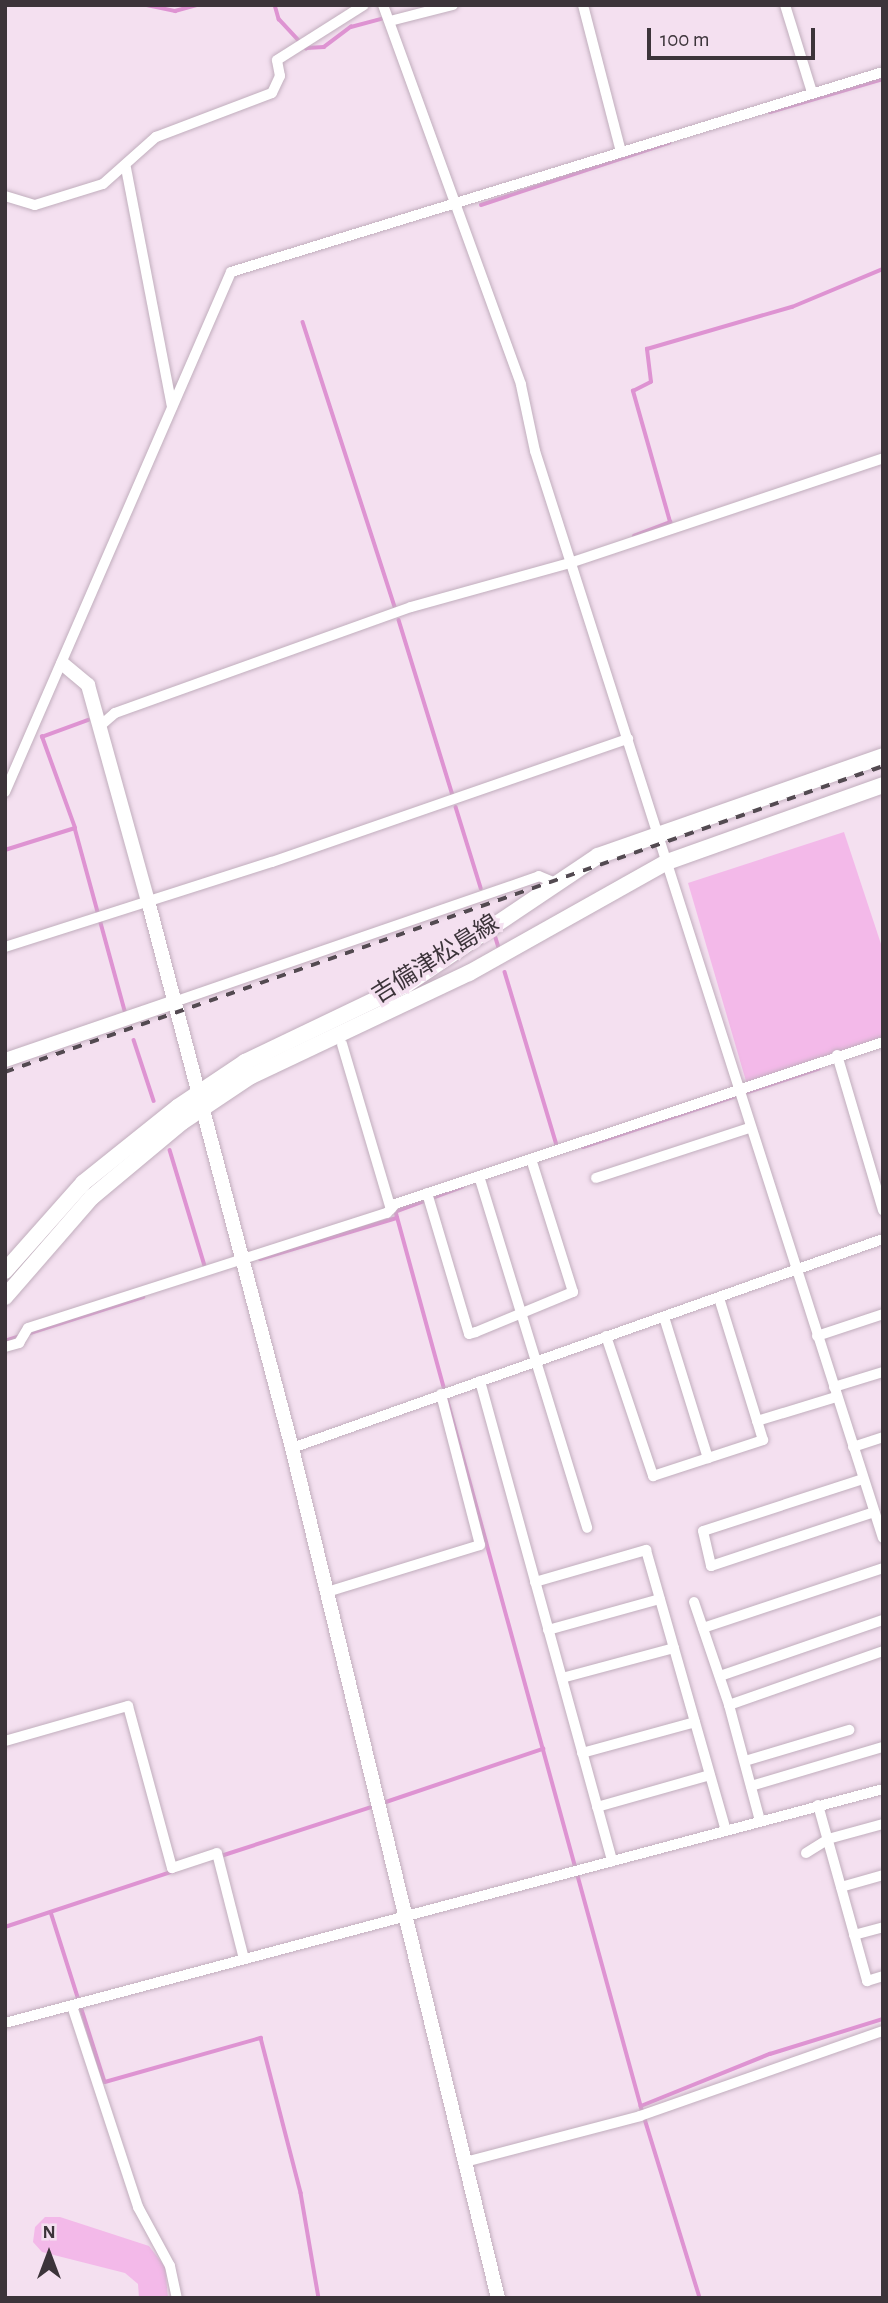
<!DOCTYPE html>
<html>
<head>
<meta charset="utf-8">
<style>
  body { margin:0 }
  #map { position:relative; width:888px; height:2303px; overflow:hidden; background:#f4e0f0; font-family:"Alegreya Sans","Noto Sans JP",sans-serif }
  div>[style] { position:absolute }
  .green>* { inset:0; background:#f3b9e9 }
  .stream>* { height:3.5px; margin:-1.75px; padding:0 1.75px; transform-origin:1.75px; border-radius:1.75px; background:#de93d2 }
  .roads { filter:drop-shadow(0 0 2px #c1aebd) drop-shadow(0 0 2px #c1aebd) }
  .minor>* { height:10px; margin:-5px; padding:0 5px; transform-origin:5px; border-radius:5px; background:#fff }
  .tertiary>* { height:14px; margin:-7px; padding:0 7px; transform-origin:7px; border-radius:7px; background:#fff }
  .secondary>* { height:16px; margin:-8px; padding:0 8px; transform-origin:8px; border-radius:8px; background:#fff }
  .rail>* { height:3.5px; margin-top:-1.75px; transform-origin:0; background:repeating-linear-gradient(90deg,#534a51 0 9px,transparent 0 18px) }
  span { translate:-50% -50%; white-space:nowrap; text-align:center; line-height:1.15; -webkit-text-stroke:7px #f4e0f0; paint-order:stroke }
  .street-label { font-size:24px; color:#3c343a }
  .frame { position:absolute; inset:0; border:7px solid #3c343a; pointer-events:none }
  .north { position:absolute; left:14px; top:2219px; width:70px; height:70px; -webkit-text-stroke:5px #f4e0f0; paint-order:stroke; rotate:0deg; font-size:19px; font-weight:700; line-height:28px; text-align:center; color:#3c343a }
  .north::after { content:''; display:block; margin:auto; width:24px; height:32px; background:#3c343a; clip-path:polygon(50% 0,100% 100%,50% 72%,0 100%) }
  .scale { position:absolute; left:647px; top:28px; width:168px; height:32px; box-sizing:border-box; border:4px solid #3c343a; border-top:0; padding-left:9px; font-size:21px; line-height:24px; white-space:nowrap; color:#3c343a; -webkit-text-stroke:5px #f4e0f0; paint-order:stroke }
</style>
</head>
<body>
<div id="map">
  <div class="green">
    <div style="clip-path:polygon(844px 832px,883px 950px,883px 1037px,748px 1088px,688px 883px)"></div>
    <div style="clip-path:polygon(45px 2217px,60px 2217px,149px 2246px,165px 2267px,168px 2298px,139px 2298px,138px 2284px,125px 2273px,42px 2252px,33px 2242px,35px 2227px)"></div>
  </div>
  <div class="stream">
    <div style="left:147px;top:5px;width:29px;rotate:12deg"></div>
    <div style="left:175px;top:11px;width:23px;rotate:-15deg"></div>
    <div style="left:275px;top:5px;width:15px;rotate:74deg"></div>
    <div style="left:279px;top:19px;width:40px;rotate:47deg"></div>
    <div style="left:306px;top:48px;width:18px;rotate:-3deg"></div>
    <div style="left:324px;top:47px;width:34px;rotate:-37deg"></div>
    <div style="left:351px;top:27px;width:31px;rotate:-15deg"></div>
    <div style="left:770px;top:112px;width:118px;rotate:-16.3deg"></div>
    <div style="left:481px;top:205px;width:198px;rotate:-18.3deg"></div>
    <div style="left:303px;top:322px;width:303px;rotate:72.1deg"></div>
    <div style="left:634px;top:536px;width:39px;rotate:-21deg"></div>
    <div style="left:670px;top:522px;width:136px;rotate:-105.8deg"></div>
    <div style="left:633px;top:391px;width:20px;rotate:-27deg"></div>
    <div style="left:651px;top:382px;width:33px;rotate:-97deg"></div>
    <div style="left:647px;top:349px;width:151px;rotate:-16.2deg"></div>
    <div style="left:792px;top:307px;width:99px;rotate:-22.7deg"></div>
    <div style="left:399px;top:620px;width:184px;rotate:72.9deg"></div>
    <div style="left:456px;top:807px;width:85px;rotate:72.8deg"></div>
    <div style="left:75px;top:828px;width:97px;rotate:-109.9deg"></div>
    <div style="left:42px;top:737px;width:49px;rotate:-20.3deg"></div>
    <div style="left:5px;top:850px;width:73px;rotate:-17.4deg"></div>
    <div style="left:75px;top:828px;width:190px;rotate:74.7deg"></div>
    <div style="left:496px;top:938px;width:10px;rotate:73deg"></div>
    <div style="left:505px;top:972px;width:181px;rotate:73.3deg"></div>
    <div style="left:134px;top:1040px;width:64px;rotate:71.8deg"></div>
    <div style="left:583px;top:1147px;width:248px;rotate:-18.4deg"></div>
    <div style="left:170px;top:1150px;width:121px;rotate:73.2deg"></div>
    <div style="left:463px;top:1187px;width:72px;rotate:159.5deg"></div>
    <div style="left:396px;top:1212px;width:927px;rotate:74.67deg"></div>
    <div style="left:641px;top:2106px;width:201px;rotate:72.9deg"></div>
    <div style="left:260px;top:1259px;width:143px;rotate:-16.7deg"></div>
    <div style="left:27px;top:1334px;width:122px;rotate:-17.7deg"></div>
    <div style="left:5px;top:1341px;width:16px;rotate:-18deg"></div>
    <div style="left:386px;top:1802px;width:166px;rotate:-18.7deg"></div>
    <div style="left:221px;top:1856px;width:159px;rotate:-18deg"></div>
    <div style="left:51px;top:1912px;width:178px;rotate:72.4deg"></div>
    <div style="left:105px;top:2082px;width:162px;rotate:-15.8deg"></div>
    <div style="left:261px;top:2038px;width:160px;rotate:75.5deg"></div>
    <div style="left:301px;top:2193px;width:107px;rotate:80.3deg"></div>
    <div style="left:5px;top:1927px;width:178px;rotate:-18.3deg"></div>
    <div style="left:641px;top:2106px;width:139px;rotate:-22deg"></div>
    <div style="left:770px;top:2054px;width:118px;rotate:-17.2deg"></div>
  </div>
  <div class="roads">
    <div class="minor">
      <div style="left:383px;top:5px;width:404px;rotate:70deg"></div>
      <div style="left:521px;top:385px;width:67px;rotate:78deg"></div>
      <div style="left:535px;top:451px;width:1141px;rotate:72.25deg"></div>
      <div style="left:583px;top:5px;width:152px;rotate:75.5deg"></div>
      <div style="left:785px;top:5px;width:91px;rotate:72.8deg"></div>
      <div style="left:390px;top:21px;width:65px;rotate:-14.3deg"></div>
      <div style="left:126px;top:168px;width:243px;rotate:79.1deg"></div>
      <div style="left:5px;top:196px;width:31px;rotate:17deg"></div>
      <div style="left:35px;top:205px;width:71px;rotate:-17.2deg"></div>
      <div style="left:103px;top:184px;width:71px;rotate:-41.6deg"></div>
      <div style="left:156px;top:137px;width:124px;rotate:-20.8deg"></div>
      <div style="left:272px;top:93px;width:19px;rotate:-65deg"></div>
      <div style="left:280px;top:76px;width:16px;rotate:-101deg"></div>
      <div style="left:277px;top:60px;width:103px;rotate:-32.3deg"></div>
      <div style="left:100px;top:726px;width:20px;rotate:-41deg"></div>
      <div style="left:115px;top:713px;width:314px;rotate:-19.7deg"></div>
      <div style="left:411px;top:607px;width:165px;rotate:-15.5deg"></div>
      <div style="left:570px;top:563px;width:330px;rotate:-18.5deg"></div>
      <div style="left:5px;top:792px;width:567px;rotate:-66.51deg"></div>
      <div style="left:231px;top:272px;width:682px;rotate:-17.05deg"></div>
      <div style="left:5px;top:947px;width:280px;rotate:-17.7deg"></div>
      <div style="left:272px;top:862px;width:377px;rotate:-19.1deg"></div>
      <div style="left:174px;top:1002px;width:386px;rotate:-19deg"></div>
      <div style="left:539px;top:876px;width:15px;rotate:23deg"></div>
      <div style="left:342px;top:1044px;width:172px;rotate:73.5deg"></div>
      <div style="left:837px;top:1055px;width:162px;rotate:73.5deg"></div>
      <div style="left:479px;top:1176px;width:368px;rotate:72.9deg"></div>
      <div style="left:596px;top:1178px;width:161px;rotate:-18.1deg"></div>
      <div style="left:427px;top:1193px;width:147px;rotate:73.4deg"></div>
      <div style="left:469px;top:1334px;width:7px;rotate:-16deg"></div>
      <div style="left:476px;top:1332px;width:105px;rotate:-22.4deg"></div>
      <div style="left:573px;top:1292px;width:139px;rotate:-107.5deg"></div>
      <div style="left:664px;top:1317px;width:148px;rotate:72.7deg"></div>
      <div style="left:606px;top:1336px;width:148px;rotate:71.4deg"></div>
      <div style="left:653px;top:1476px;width:116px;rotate:-18.1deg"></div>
      <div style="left:763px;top:1440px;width:149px;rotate:-107.2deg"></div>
      <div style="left:817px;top:1336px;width:70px;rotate:-18.4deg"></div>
      <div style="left:5px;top:1347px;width:15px;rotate:-16deg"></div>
      <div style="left:19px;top:1343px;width:17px;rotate:-59deg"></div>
      <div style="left:28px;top:1328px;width:377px;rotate:-17.8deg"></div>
      <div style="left:387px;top:1213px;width:12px;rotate:-48deg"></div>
      <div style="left:395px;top:1204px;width:514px;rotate:-18.36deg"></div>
      <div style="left:480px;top:1381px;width:498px;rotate:74.6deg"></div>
      <div style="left:834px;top:1387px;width:51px;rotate:-17deg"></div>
      <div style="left:757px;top:1421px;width:83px;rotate:-16.9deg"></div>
      <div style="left:853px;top:1447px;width:32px;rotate:-18deg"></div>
      <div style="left:292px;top:1448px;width:627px;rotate:-19.48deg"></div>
      <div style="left:863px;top:1479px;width:168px;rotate:162deg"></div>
      <div style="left:703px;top:1531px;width:36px;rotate:77deg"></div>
      <div style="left:711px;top:1566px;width:172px;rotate:-18.3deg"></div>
      <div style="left:535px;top:1582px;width:116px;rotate:-16.1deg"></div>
      <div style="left:646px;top:1550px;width:291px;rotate:74.1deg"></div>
      <div style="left:327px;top:1592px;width:160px;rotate:-17.1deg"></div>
      <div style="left:480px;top:1545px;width:156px;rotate:-104.5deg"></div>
      <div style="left:694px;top:1602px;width:109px;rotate:71.2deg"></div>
      <div style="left:729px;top:1705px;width:120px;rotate:75deg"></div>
      <div style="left:703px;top:1628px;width:190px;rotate:-18.4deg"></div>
      <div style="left:548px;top:1630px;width:116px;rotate:-15.5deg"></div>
      <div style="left:720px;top:1676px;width:172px;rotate:-19deg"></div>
      <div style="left:562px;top:1678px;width:116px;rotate:-15deg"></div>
      <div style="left:729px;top:1705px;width:163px;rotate:-19.3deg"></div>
      <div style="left:5px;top:1741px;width:128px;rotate:-15.9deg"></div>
      <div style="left:128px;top:1706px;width:168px;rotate:74.8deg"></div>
      <div style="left:172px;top:1868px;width:47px;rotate:-18.4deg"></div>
      <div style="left:217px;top:1853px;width:109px;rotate:75.7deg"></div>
      <div style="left:582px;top:1753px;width:117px;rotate:-15.3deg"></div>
      <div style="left:745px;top:1761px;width:109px;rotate:-16.6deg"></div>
      <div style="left:751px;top:1786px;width:138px;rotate:-16.5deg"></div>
      <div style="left:818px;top:1805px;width:183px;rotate:74.4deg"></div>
      <div style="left:867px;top:1981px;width:17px;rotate:-17deg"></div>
      <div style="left:597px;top:1807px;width:117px;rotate:-15.8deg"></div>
      <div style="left:806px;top:1853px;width:26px;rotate:-32deg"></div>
      <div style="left:828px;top:1839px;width:57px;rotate:-15.3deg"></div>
      <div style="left:841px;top:1887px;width:44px;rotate:-15.9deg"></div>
      <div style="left:854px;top:1935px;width:30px;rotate:-15deg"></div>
      <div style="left:72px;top:2006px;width:212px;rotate:71.8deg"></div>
      <div style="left:138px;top:2207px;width:67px;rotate:61.5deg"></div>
      <div style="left:170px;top:2266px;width:33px;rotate:78deg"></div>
      <div style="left:5px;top:2023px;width:909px;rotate:-14.92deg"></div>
      <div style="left:469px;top:2161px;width:177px;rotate:-14.7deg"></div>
      <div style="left:640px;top:2116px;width:257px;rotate:-19.3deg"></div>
    </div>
    <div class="tertiary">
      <div style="left:63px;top:664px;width:33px;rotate:40deg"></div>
      <div style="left:88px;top:685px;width:224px;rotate:74.5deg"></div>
      <div style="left:148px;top:901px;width:566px;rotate:75.25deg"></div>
      <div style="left:292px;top:1448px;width:875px;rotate:76.38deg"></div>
      <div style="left:5px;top:1060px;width:179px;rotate:-18.9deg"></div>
    </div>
    <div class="secondary">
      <div style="left:5px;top:1271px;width:118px;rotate:-48.4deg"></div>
      <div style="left:83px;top:1183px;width:122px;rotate:-38.7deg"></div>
      <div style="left:178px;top:1107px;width:81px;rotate:-33.9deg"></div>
      <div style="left:245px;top:1062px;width:178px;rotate:-25.6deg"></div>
      <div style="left:406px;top:985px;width:231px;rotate:-33.9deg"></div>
      <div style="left:598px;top:856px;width:302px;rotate:-19.3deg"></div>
      <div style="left:5px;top:1297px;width:133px;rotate:-49deg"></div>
      <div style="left:92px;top:1197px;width:117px;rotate:-39.8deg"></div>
      <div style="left:182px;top:1122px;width:83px;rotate:-33.7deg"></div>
      <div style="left:251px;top:1076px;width:241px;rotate:-25.3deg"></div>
      <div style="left:469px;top:973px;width:227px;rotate:-29.3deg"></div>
      <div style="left:667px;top:862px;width:229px;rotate:-19.6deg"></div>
    </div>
  </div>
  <div class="rail">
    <div style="left:5px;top:1072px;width:930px;rotate:-19.21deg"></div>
  </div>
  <div class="street-label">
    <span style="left:436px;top:960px;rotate:-32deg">吉備津松島線</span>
  </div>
  <div class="frame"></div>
  <div class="north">N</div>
  <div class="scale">100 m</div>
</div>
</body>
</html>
